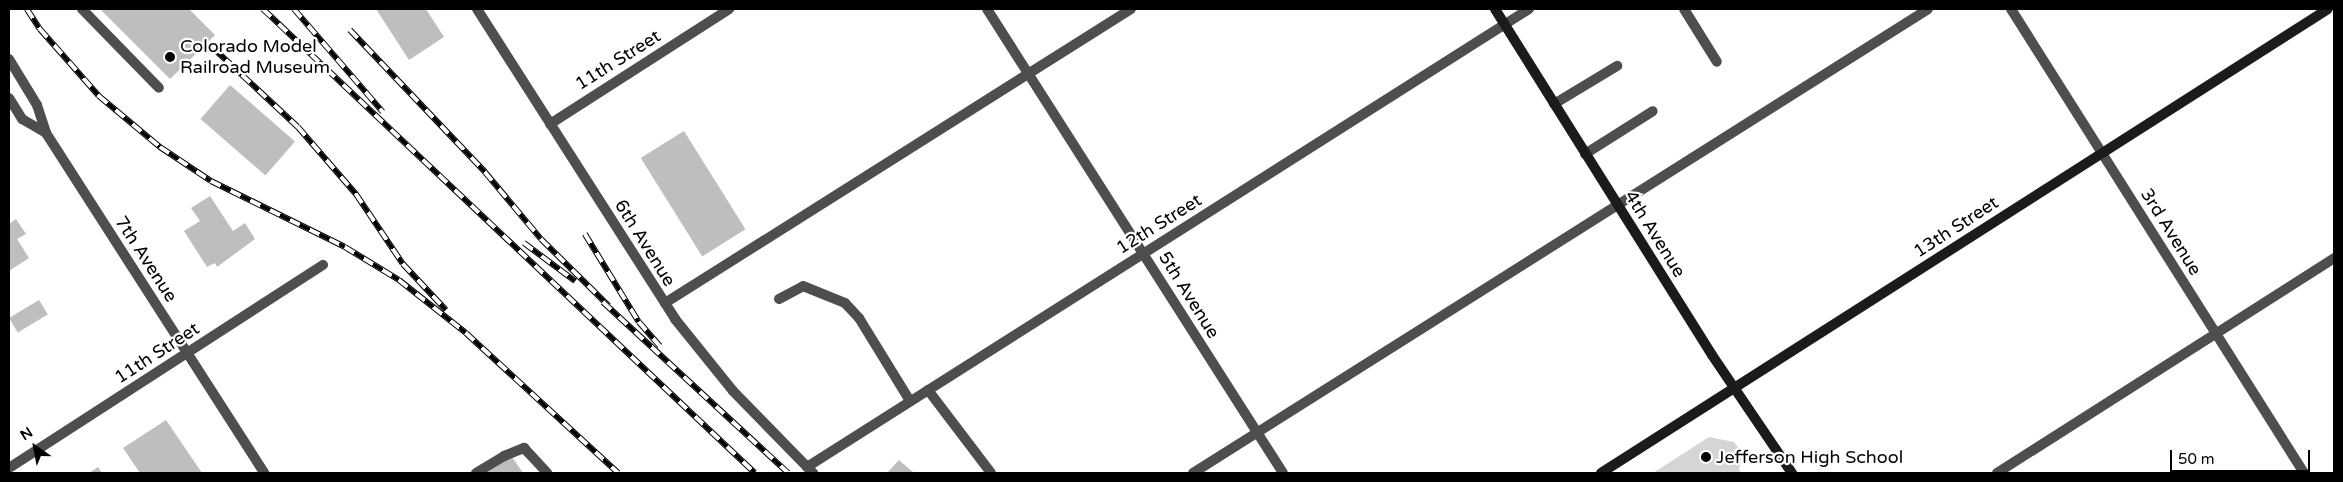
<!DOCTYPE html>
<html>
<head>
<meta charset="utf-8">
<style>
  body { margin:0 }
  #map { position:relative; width:2343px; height:482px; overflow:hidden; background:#fff; font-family:"Varela Round",sans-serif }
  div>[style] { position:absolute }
  .green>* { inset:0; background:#d5d5d5 }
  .building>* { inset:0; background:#bebebe; transform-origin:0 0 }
  .lane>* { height:10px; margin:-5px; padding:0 5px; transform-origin:5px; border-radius:5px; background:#4e4e4e }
  .street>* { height:10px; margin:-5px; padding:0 5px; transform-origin:5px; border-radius:5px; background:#4e4e4e }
  .secondary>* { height:10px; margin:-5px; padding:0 5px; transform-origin:5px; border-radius:5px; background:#1b1b1b }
  .rail>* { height:5.5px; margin-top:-2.75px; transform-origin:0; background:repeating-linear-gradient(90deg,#fff 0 11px,#000 0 22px); box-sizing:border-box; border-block:1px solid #000 }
  .dots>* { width:14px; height:14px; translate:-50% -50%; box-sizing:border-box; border:2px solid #fff; border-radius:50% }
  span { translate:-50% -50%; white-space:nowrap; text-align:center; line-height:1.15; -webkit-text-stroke:4.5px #fff; paint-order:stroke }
  .poi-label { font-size:18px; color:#000 }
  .left { translate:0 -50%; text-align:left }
  .street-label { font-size:18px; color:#000 }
  .frame { position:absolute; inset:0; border:10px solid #000; pointer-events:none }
  .north { position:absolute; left:10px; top:422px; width:50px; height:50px; -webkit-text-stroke:4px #fff; paint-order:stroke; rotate:327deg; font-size:14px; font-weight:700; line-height:20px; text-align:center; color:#000 }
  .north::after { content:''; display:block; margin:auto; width:18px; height:22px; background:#000; clip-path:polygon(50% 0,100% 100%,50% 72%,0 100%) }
  .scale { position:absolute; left:2170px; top:450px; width:140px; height:22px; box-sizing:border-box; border:2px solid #000; border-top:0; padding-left:6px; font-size:15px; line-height:18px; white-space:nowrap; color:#000; -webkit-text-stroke:4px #fff; paint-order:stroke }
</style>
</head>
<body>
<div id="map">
  <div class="green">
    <div style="clip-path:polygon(1709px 437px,1734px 442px,1743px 454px,1739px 469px,1741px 473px,1653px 473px)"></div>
  </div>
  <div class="building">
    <div style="clip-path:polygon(100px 9px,189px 9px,215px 35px,170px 79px)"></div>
    <div style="clip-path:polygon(376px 9px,426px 9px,444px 37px,409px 60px)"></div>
    <div style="left:230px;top:85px;width:86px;height:45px;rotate:41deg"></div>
    <div style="left:684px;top:131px;width:116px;height:51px;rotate:58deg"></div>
    <div style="clip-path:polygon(210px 196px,233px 231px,245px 223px,255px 239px,217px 267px,215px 263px,207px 267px,184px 231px,200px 221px,191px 208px)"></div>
    <div style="clip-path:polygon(16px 219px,26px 234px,17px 239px,29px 258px,9px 271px,9px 224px)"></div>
    <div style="left:39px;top:300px;width:17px;height:35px;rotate:59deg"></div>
    <div style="clip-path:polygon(166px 420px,202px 473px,140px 473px,123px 448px)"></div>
    <div style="clip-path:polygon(512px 457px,523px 473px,486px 473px)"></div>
    <div style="clip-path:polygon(899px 460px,914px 473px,887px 473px)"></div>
    <div style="clip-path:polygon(98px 467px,102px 473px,89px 473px)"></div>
  </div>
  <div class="lane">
    <div style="left:82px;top:9px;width:110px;rotate:45.7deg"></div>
    <div style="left:1684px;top:9px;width:62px;rotate:58.1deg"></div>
    <div style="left:1554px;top:104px;width:74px;rotate:-31.1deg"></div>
    <div style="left:1585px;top:154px;width:80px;rotate:-32.3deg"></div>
    <div style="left:779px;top:299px;width:27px;rotate:-28deg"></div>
    <div style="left:803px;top:286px;width:45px;rotate:22deg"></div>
    <div style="left:845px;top:303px;width:21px;rotate:47deg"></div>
    <div style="left:859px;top:318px;width:97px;rotate:58.4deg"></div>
    <div style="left:665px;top:303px;width:551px;rotate:-32.25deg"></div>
    <div style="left:928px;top:390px;width:104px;rotate:52.8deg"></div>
    <div style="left:476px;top:473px;width:33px;rotate:-31deg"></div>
    <div style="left:504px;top:456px;width:22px;rotate:-22deg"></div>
    <div style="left:524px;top:448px;width:34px;rotate:47deg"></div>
    <div style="left:1193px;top:473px;width:869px;rotate:-32.26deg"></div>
    <div style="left:1997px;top:473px;width:400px;rotate:-32.5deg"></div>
  </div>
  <div class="street">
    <div style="left:477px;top:9px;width:368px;rotate:57.4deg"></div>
    <div style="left:675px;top:319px;width:92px;rotate:51.1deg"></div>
    <div style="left:733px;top:391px;width:115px;rotate:45.7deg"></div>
    <div style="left:987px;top:9px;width:550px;rotate:57.46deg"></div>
    <div style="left:2011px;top:9px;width:549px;rotate:57.73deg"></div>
    <div style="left:9px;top:59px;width:54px;rotate:58.7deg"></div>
    <div style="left:37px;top:105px;width:29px;rotate:72deg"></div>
    <div style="left:46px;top:133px;width:404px;rotate:57.3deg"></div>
    <div style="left:9px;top:98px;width:25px;rotate:58deg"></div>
    <div style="left:22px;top:119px;width:28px;rotate:30deg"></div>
    <div style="left:550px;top:124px;width:213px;rotate:-32.7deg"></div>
    <div style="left:807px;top:467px;width:855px;rotate:-32.39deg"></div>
    <div style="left:9px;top:468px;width:374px;rotate:-32.9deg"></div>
  </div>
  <div class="secondary">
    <div style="left:1495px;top:9px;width:408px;rotate:57.9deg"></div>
    <div style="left:1712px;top:355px;width:143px;rotate:55.9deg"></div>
    <div style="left:1601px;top:473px;width:862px;rotate:-32.55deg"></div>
  </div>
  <div class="rail">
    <div style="left:27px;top:9px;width:24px;rotate:57deg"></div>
    <div style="left:40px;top:29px;width:89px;rotate:48.6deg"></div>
    <div style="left:99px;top:96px;width:80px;rotate:39.9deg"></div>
    <div style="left:160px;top:147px;width:61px;rotate:33.7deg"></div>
    <div style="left:211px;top:181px;width:149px;rotate:26.2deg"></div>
    <div style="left:345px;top:247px;width:63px;rotate:31.4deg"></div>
    <div style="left:399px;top:280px;width:85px;rotate:38.3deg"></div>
    <div style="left:466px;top:333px;width:207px;rotate:42.6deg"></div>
    <div style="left:263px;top:9px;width:676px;rotate:43.32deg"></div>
    <div style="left:294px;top:9px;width:136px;rotate:49.2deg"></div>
    <div style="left:350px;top:30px;width:196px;rotate:46.4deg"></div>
    <div style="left:485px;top:172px;width:87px;rotate:50.1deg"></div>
    <div style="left:541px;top:239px;width:95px;rotate:44.6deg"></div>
    <div style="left:210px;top:45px;width:120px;rotate:43deg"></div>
    <div style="left:298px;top:127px;width:89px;rotate:49.1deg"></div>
    <div style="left:356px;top:194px;width:84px;rotate:56.1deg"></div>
    <div style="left:403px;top:264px;width:63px;rotate:46.9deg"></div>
    <div style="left:585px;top:234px;width:103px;rotate:58.5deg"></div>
    <div style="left:639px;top:322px;width:32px;rotate:49deg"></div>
    <div style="left:524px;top:243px;width:64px;rotate:36.7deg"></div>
    <div style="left:603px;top:302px;width:252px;rotate:42.7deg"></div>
  </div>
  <div class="dots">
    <div style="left:170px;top:57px;background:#000"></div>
    <div style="left:1706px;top:457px;background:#000"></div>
  </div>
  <div class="poi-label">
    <span class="left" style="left:180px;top:57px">Colorado Model<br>Railroad Museum</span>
    <span class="left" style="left:1716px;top:457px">Jefferson High School</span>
  </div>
  <div class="street-label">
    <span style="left:618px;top:60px;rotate:-32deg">11th Street</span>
    <span style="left:1159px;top:224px;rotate:-32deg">12th Street</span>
    <span style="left:1956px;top:227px;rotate:-33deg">13th Street</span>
    <span style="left:2171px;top:232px;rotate:58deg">3rd Avenue</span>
    <span style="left:1655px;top:234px;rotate:58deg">4th Avenue</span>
    <span style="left:645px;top:243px;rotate:58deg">6th Avenue</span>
    <span style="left:146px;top:259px;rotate:57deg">7th Avenue</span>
    <span style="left:1189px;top:295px;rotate:58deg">5th Avenue</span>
    <span style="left:157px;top:353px;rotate:-33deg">11th Street</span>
  </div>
  <div class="frame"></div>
  <div class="north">N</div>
  <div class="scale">50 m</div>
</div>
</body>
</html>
